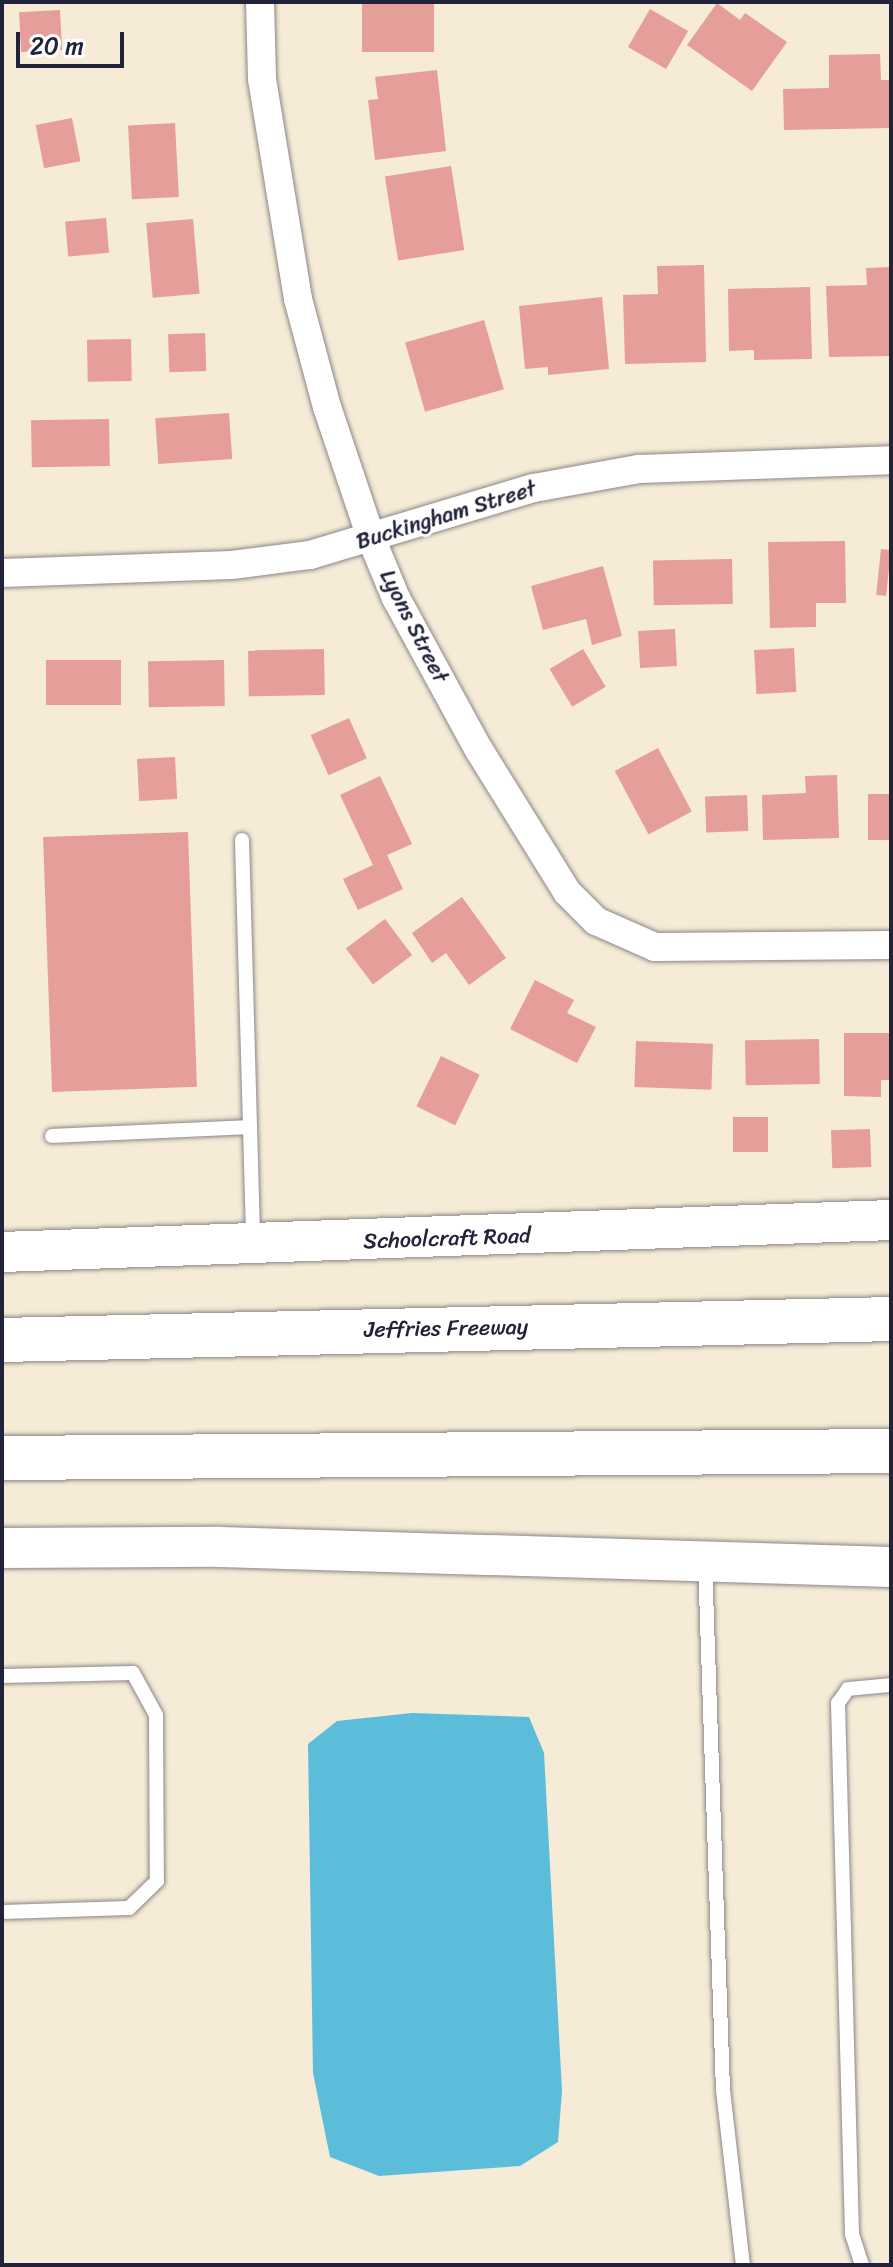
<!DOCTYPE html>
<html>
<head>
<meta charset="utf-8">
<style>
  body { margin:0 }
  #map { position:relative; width:893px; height:2267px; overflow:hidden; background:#f5ebd6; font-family:Sriracha,sans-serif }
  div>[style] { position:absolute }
  .water>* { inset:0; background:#5cbdda }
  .building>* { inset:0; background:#e59e99; transform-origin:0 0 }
  .roads { filter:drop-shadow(0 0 2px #8c8688) drop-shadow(0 0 2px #8c8688) }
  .service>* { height:14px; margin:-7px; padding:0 7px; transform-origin:7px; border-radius:7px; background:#fff }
  .minor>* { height:28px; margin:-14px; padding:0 14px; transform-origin:14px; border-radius:14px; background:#fff }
  .secondary>* { height:40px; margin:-20px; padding:0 20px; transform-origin:20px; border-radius:20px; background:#fff }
  .motorway>* { height:44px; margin:-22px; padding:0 22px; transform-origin:22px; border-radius:22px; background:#fff }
  span { translate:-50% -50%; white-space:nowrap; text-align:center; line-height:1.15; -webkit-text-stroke:6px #fff; paint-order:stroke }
  .street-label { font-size:22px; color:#22223b }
  .frame { position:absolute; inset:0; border:4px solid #22223b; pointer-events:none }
  .scale { position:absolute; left:16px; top:32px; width:108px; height:36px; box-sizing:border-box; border:4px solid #22223b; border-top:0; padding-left:10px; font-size:24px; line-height:28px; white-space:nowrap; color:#22223b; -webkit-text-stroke:6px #fff; paint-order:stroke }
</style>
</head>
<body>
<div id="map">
  <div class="water">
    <div style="clip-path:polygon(412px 1713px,529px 1717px,544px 1753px,562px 2091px,558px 2142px,520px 2166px,379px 2176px,330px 2157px,313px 2073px,308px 1744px,337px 1721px)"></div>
  </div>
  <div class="building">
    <div style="left:362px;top:2px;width:72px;height:50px"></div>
    <div style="clip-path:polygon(717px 3px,740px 20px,745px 13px,787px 42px,752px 91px,687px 45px)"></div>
    <div style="left:650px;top:9px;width:44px;height:44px;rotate:30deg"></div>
    <div style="left:60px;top:10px;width:40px;height:41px;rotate:87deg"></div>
    <div style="clip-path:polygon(880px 54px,881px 80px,891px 80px,891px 128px,784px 130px,783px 89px,829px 88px,829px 55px)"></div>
    <div style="clip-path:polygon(437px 70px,446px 151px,375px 160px,368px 100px,378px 99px,375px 77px)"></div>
    <div style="left:72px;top:118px;width:44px;height:37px;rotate:79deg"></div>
    <div style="left:175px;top:123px;width:74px;height:47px;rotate:87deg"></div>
    <div style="left:451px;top:166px;width:85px;height:67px;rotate:81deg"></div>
    <div style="left:106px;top:218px;width:35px;height:41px;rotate:85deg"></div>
    <div style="left:193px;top:219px;width:75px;height:47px;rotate:85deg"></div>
    <div style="clip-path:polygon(704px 265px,706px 362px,625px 364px,623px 295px,658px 294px,657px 266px)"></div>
    <div style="clip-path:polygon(891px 267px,891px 356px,829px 357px,826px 286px,867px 285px,866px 268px)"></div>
    <div style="clip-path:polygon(810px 287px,812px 359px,754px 360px,754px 350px,729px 351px,728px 289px)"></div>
    <div style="clip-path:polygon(602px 297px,609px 369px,548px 375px,548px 367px,525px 369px,519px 306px)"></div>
    <div style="left:484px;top:320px;width:72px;height:82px;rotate:74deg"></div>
    <div style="left:205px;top:333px;width:38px;height:37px;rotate:88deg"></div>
    <div style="left:131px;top:339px;width:42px;height:44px;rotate:89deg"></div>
    <div style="left:229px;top:413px;width:46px;height:74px;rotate:86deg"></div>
    <div style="left:109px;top:419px;width:47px;height:78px;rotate:89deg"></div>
    <div style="clip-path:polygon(845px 541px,846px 603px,816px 603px,816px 627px,770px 628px,768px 542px)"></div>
    <div style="left:881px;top:549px;width:10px;height:46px;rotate:6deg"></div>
    <div style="left:732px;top:559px;width:45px;height:79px;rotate:89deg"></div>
    <div style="clip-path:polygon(603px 566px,622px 636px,592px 645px,586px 619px,543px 630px,531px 586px)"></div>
    <div style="left:675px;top:629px;width:37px;height:37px;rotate:87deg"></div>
    <div style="left:794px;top:648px;width:44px;height:40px;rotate:87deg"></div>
    <div style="left:324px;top:649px;width:46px;height:76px;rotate:89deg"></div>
    <div style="left:583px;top:649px;width:44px;height:39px;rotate:59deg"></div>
    <div style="left:46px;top:660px;width:75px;height:45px"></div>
    <div style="left:224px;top:660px;width:46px;height:76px;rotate:89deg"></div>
    <div style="left:349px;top:718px;width:44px;height:42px;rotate:66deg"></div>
    <div style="left:658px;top:748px;width:72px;height:49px;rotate:62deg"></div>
    <div style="left:175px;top:757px;width:42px;height:38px;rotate:87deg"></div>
    <div style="clip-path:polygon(837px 775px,839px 838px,763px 840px,762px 795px,806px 793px,805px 776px)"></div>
    <div style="clip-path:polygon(380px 776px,412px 844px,387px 855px,403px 889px,358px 910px,343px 879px,373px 865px,340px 795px)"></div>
    <div style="left:891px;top:794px;width:46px;height:23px;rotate:90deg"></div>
    <div style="left:747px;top:795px;width:36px;height:42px;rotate:88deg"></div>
    <div style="left:188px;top:832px;width:255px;height:145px;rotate:88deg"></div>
    <div style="clip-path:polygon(462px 897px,506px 958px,469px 985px,446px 953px,432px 963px,412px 933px)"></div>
    <div style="left:385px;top:919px;width:45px;height:49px;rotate:53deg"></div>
    <div style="clip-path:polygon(535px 980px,574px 1000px,567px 1013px,596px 1027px,577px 1063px,510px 1029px)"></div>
    <div style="clip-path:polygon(844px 1033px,891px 1033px,891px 1080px,881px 1080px,881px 1097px,844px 1096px)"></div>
    <div style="left:819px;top:1039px;width:45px;height:74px;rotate:89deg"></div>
    <div style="left:636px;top:1041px;width:77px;height:46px;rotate:2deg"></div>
    <div style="left:441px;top:1056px;width:43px;height:56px;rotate:26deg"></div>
    <div style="left:733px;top:1117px;width:35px;height:35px"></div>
    <div style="left:870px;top:1129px;width:38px;height:39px;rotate:88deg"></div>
  </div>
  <div class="roads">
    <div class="service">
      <div style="left:242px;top:840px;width:400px;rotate:88.4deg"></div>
      <div style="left:52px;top:1136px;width:198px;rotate:-2.6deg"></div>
      <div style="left:705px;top:1562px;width:528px;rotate:88.05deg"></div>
      <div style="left:723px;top:2090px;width:176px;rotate:83.5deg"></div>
      <div style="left:2px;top:1676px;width:131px;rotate:-1.3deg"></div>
      <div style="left:133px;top:1673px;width:48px;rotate:61.3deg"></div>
      <div style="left:156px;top:1715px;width:166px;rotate:89.7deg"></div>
      <div style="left:157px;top:1881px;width:39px;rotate:136deg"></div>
      <div style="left:129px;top:1908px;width:127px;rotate:178.2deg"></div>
      <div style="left:862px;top:2265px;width:33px;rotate:-108deg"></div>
      <div style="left:852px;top:2234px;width:531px;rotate:-91.51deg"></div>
      <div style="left:838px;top:1703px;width:17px;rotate:-54deg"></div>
      <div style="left:848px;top:1689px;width:43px;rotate:-5.3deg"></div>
    </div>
    <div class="minor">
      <div style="left:260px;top:2px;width:77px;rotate:88.5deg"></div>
      <div style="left:262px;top:79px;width:223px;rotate:80.7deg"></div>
      <div style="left:298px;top:299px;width:112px;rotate:75deg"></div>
      <div style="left:327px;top:407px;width:138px;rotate:71.4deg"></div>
      <div style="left:371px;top:538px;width:65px;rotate:67.4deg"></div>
      <div style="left:396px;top:598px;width:173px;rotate:61.4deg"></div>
      <div style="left:479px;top:750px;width:167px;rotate:58.2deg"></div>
      <div style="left:567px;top:892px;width:41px;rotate:45deg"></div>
      <div style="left:596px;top:921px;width:64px;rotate:23.8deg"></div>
      <div style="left:655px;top:947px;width:236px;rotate:-0.5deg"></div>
      <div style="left:2px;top:573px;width:230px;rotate:-2deg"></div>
      <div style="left:232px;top:565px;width:79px;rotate:-7.3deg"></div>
      <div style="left:310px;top:555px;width:234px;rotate:-16.7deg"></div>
      <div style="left:534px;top:488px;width:107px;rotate:-10.3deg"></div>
      <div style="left:639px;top:469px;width:252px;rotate:-2deg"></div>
    </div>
    <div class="secondary">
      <div style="left:2px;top:1252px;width:890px;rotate:-2.06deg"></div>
      <div style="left:2px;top:1548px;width:218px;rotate:-0.3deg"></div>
      <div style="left:220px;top:1547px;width:671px;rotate:1.71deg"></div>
    </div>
    <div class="motorway">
      <div style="left:2px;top:1340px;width:889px;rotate:-1.35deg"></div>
      <div style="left:2px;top:1458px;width:889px;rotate:-0.45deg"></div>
    </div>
  </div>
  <div class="street-label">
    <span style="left:446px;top:515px;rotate:-17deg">Buckingham Street</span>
    <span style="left:414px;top:626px;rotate:63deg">Lyons Street</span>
    <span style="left:447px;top:1238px;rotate:-2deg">Schoolcraft Road</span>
    <span style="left:446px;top:1328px;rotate:-1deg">Jeffries Freeway</span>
  </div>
  <div class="frame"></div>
  <div class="scale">20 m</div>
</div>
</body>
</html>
